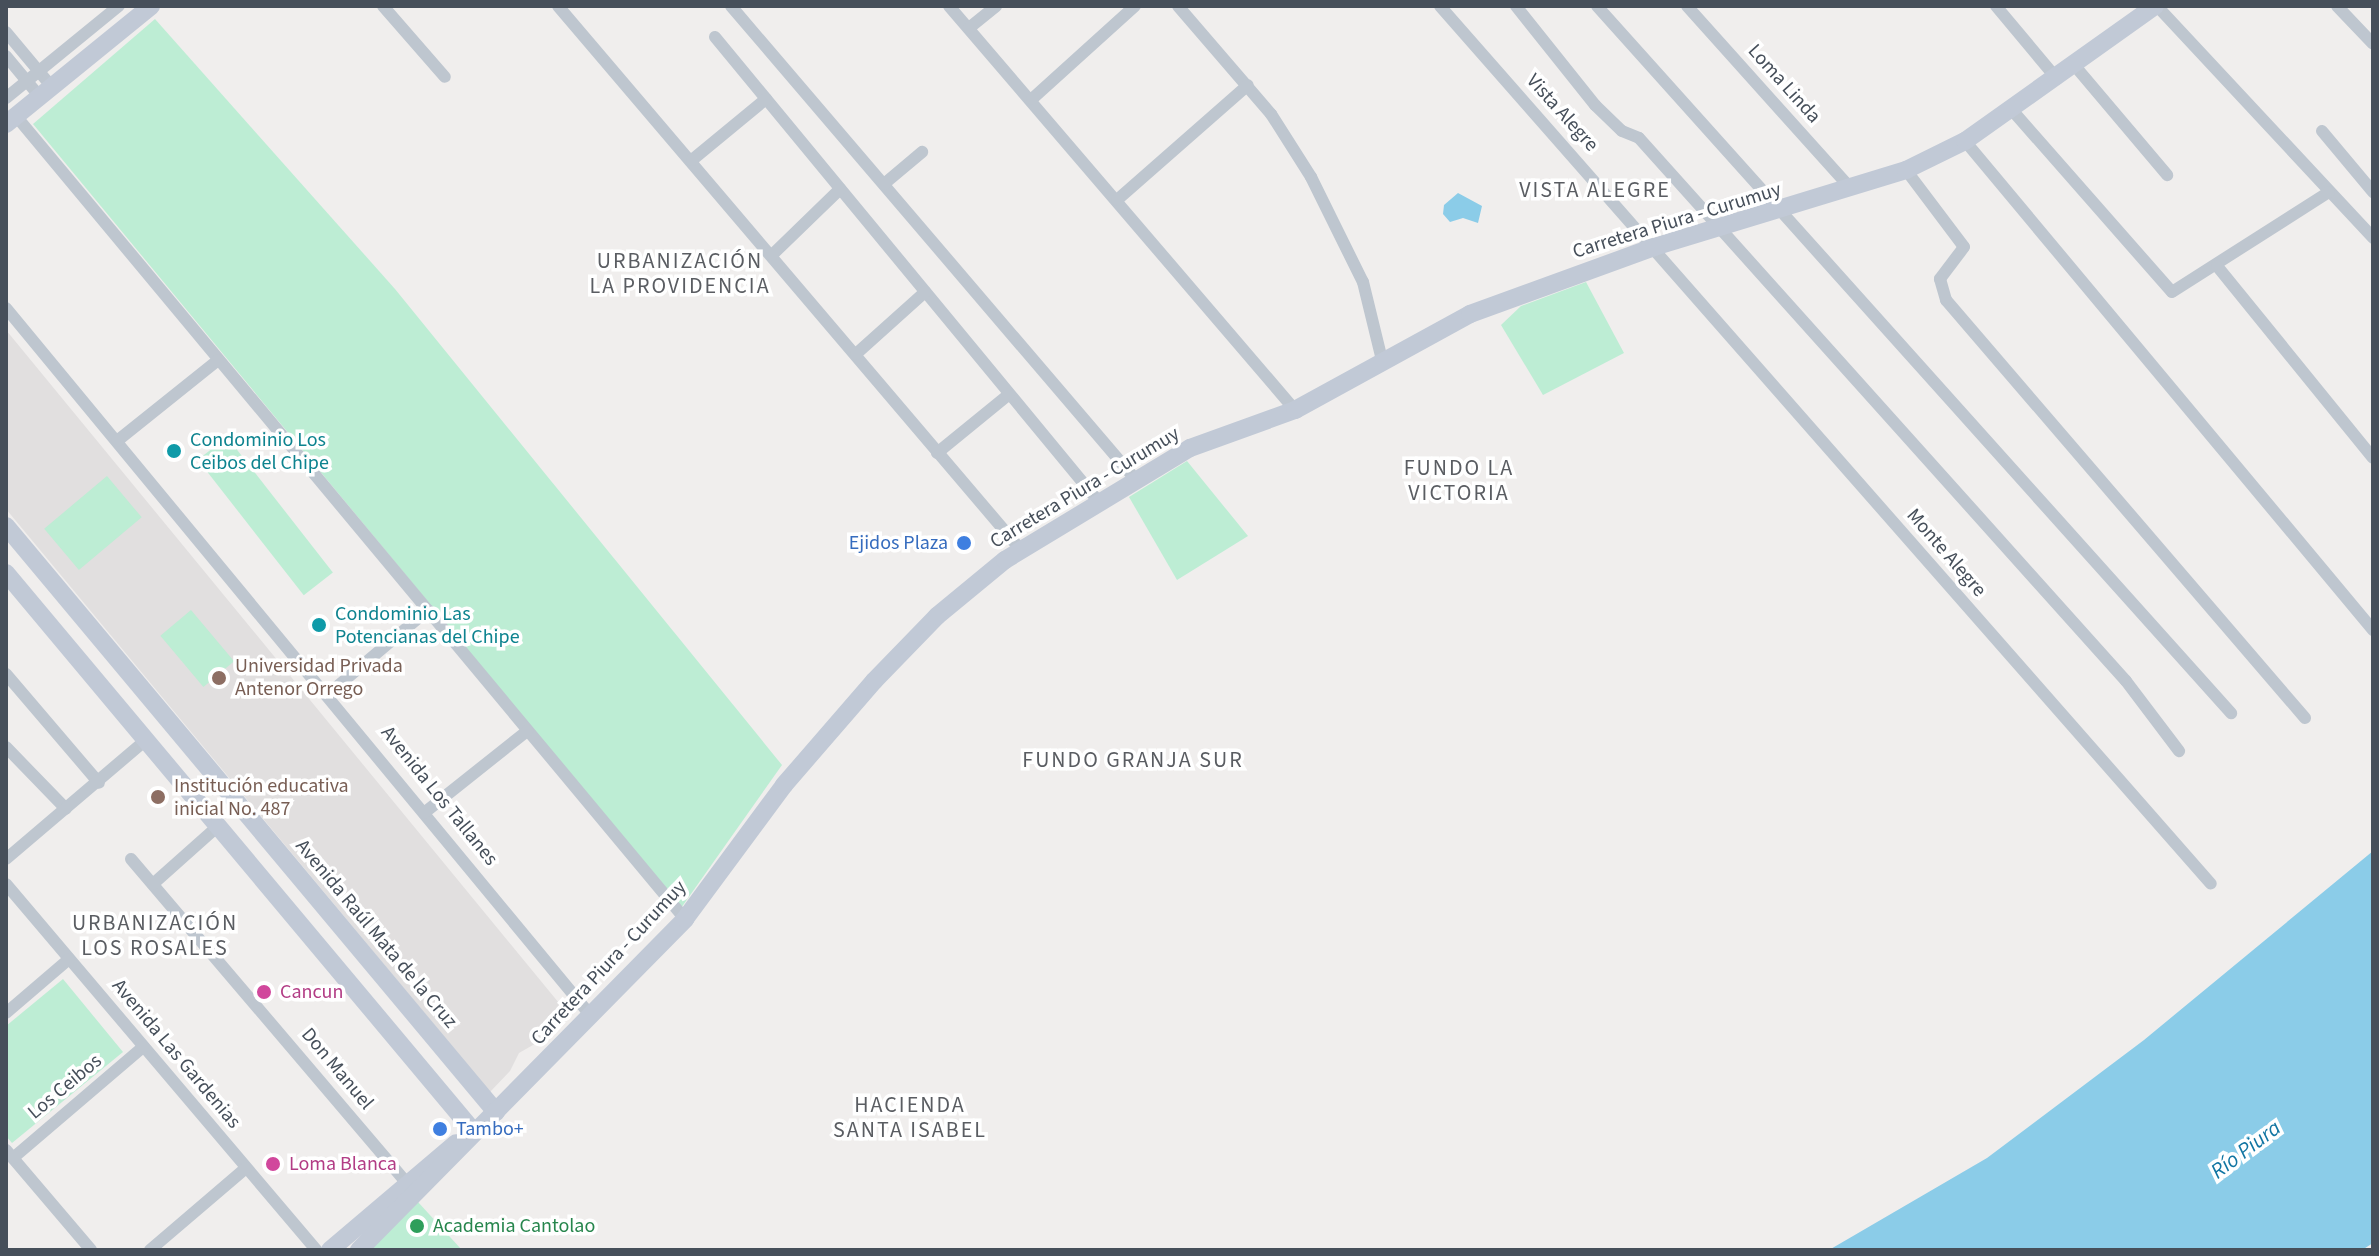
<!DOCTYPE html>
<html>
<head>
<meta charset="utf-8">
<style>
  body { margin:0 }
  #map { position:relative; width:2379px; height:1256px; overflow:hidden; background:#f0eeed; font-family:"Source Sans 3",sans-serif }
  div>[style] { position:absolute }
  .education>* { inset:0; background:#e1dfdf }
  .green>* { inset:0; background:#bdedd4; transform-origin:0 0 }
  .water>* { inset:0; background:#8bcce8 }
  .street>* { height:12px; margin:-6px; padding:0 6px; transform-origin:6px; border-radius:6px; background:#bec6cf }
  .secondary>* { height:18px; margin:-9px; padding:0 9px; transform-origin:9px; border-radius:9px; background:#c1c9d6 }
  .dots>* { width:22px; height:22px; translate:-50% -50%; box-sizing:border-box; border:4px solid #fff; border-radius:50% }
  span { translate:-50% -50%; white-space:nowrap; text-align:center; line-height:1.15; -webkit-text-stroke:7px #fff; paint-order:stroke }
  .street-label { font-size:20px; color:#464f5a }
  .culture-label { font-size:20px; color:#0d838f }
  .left { translate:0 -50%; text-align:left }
  .shop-label { font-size:20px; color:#366cbe }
  .right { translate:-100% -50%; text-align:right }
  .education-label { font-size:20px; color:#785e54 }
  .hotel-label { font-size:20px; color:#b23c85 }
  .leisure-label { font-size:20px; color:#27864d }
  .neighbourhood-label { font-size:22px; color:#5a5d62; letter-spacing:2px }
  .water-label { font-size:22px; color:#1175a2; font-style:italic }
  .frame { position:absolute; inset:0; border:8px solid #464f5a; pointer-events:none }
</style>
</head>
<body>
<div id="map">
  <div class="education">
    <div style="clip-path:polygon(6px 330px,568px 1014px,540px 1041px,519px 1053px,510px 1071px,490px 1092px,6px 509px)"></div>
  </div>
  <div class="green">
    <div style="clip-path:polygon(155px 19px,395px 289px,782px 765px,681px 908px,33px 124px)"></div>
    <div style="clip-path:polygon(1586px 282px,1624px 353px,1543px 395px,1501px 325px,1521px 306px)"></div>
    <div style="left:227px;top:437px;width:172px;height:37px;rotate:52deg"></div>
    <div style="clip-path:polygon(1187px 461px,1248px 536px,1177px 580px,1129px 497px)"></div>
    <div style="left:107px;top:476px;width:54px;height:82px;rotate:50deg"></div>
    <div style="left:191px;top:610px;width:67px;height:40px;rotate:50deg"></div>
    <div style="clip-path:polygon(63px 979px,123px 1052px,12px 1143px,6px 1136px,6px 1026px)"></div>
    <div style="clip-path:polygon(418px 1202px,461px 1249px,369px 1250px)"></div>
  </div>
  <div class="water">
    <div style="clip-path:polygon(1458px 193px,1482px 206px,1478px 223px,1463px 218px,1450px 222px,1443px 214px,1444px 205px)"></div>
    <div style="clip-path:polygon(2373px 851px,2373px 1243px,2362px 1250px,1829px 1250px,1987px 1158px,2144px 1040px)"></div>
  </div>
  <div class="street">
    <div style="left:383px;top:6px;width:94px;rotate:48.9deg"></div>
    <div style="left:558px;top:6px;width:714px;rotate:49.6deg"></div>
    <div style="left:731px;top:6px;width:623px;rotate:49.49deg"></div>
    <div style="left:949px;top:6px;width:532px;rotate:49.42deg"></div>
    <div style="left:1178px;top:6px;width:143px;rotate:49.3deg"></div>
    <div style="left:1271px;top:114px;width:75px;rotate:57.6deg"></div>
    <div style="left:1311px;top:177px;width:117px;rotate:63.7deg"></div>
    <div style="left:1363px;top:282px;width:80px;rotate:76.3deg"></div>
    <div style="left:1440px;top:6px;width:1168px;rotate:48.71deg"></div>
    <div style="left:1516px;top:6px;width:127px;rotate:51.4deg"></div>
    <div style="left:1595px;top:105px;width:37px;rotate:44deg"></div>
    <div style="left:1622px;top:131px;width:18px;rotate:22deg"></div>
    <div style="left:1639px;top:138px;width:729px;rotate:48.11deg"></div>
    <div style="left:2126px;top:681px;width:88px;rotate:52.9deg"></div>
    <div style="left:1597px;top:6px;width:950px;rotate:48.12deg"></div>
    <div style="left:1687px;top:6px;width:246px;rotate:48.1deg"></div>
    <div style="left:1996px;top:6px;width:95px;rotate:50.1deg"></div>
    <div style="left:2157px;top:6px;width:317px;rotate:47deg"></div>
    <div style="left:2337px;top:6px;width:52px;rotate:46.5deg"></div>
    <div style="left:969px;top:28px;width:35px;rotate:-39deg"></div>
    <div style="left:6px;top:32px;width:72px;rotate:50.1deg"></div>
    <div style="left:715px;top:37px;width:603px;rotate:50.45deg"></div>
    <div style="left:6px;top:56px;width:53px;rotate:50.3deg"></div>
    <div style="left:2075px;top:66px;width:143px;rotate:49.8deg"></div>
    <div style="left:6px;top:98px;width:146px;rotate:-39.2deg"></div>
    <div style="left:1032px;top:99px;width:139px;rotate:-42.1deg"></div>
    <div style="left:2012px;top:110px;width:242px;rotate:48.7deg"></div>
    <div style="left:2172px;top:292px;width:186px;rotate:-32.5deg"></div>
    <div style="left:16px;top:116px;width:1045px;rotate:50.2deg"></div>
    <div style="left:2322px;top:131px;width:80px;rotate:50.1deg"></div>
    <div style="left:1965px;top:141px;width:637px;rotate:50.16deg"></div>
    <div style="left:692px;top:160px;width:96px;rotate:-39.5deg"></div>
    <div style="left:1906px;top:170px;width:96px;rotate:53deg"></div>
    <div style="left:1964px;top:247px;width:40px;rotate:127deg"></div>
    <div style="left:1940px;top:279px;width:22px;rotate:74deg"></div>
    <div style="left:1946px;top:300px;width:551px;rotate:49.34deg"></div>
    <div style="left:884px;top:184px;width:50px;rotate:-40.1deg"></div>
    <div style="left:1117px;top:200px;width:174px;rotate:-41.3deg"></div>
    <div style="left:772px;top:255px;width:95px;rotate:-44.1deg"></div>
    <div style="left:2217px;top:266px;width:247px;rotate:50.9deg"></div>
    <div style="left:6px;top:308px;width:920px;rotate:50.43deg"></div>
    <div style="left:856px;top:354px;width:93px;rotate:-41.9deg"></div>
    <div style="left:117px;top:441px;width:129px;rotate:-38.7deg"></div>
    <div style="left:937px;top:453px;width:92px;rotate:-39.2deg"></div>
    <div style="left:6px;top:674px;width:143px;rotate:49.5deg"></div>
    <div style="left:327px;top:695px;width:132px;rotate:-40.1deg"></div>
    <div style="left:6px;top:747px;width:86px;rotate:45.9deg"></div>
    <div style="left:424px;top:813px;width:132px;rotate:-38.5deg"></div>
    <div style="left:6px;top:859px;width:184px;rotate:-40.4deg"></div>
    <div style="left:131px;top:859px;width:433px;rotate:49.6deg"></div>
    <div style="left:6px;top:884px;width:480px;rotate:49.7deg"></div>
    <div style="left:153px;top:884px;width:87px;rotate:-41.7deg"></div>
    <div style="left:6px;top:1013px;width:83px;rotate:-40.6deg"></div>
    <div style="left:6px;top:1150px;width:131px;rotate:49.6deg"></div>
    <div style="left:13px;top:1158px;width:171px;rotate:-40.5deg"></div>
    <div style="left:150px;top:1250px;width:126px;rotate:-40.5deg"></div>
  </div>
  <div class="secondary">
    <div style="left:6px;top:124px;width:187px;rotate:-39.1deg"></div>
    <div style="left:6px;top:526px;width:764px;rotate:50.1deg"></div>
    <div style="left:6px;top:573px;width:729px;rotate:50.06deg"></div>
    <div style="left:330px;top:1250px;width:165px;rotate:-40.3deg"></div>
    <div style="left:359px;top:1250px;width:465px;rotate:-45.4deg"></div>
    <div style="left:685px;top:919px;width:167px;rotate:-53.5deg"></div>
    <div style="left:784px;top:785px;width:138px;rotate:-49.1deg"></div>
    <div style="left:874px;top:681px;width:91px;rotate:-45.9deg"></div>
    <div style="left:937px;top:616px;width:88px;rotate:-39.5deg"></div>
    <div style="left:1005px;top:560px;width:216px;rotate:-31.2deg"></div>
    <div style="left:1190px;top:448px;width:112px;rotate:-19.9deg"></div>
    <div style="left:1295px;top:410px;width:200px;rotate:-28.7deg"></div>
    <div style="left:1470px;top:314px;width:196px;rotate:-20deg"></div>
    <div style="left:1654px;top:247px;width:264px;rotate:-17deg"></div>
    <div style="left:1906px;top:170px;width:66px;rotate:-26.2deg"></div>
    <div style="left:1965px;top:141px;width:233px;rotate:-35.4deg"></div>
  </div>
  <div class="dots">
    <div style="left:174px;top:451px;background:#0f9aa8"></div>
    <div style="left:964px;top:543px;background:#3f7fe0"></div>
    <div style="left:319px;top:625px;background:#0f9aa8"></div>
    <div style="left:219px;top:678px;background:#8d6e63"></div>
    <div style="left:158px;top:797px;background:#8d6e63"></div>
    <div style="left:264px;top:992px;background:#d1479c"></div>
    <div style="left:440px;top:1129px;background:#3f7fe0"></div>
    <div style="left:273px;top:1164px;background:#d1479c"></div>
    <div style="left:417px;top:1226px;background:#2e9e5b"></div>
  </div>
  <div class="street-label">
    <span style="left:1784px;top:84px;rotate:48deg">Loma Linda</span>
    <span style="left:1562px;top:113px;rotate:48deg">Vista Alegre</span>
    <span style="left:1677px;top:221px;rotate:-17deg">Carretera Piura - Curumuy</span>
    <span style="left:1085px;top:488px;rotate:-31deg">Carretera Piura - Curumuy</span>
    <span style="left:1946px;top:553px;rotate:49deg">Monte Alegre</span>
    <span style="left:439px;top:796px;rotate:51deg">Avenida Los Tallanes</span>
    <span style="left:376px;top:934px;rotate:50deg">Avenida Raúl Mata de la Cruz</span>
    <span style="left:609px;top:963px;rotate:-47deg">Carretera Piura - Curumuy</span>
    <span style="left:176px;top:1054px;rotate:50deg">Avenida Las Gardenias</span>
    <span style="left:337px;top:1069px;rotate:50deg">Don Manuel</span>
    <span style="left:65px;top:1087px;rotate:-40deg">Los Ceibos</span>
  </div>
  <div class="culture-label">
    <span class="left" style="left:190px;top:452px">Condominio Los<br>Ceibos del Chipe</span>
    <span class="left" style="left:335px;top:626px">Condominio Las<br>Potencianas del Chipe</span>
  </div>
  <div class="shop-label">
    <span class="right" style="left:948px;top:543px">Ejidos Plaza</span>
    <span class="left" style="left:456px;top:1129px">Tambo+</span>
  </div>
  <div class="education-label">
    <span class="left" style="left:235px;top:678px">Universidad Privada<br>Antenor Orrego</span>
    <span class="left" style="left:174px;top:798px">Institución educativa<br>inicial No. 487</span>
  </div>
  <div class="hotel-label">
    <span class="left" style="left:280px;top:992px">Cancun</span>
    <span class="left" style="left:289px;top:1164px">Loma Blanca</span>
  </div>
  <div class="leisure-label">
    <span class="left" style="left:433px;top:1226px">Academia Cantolao</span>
  </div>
  <div class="neighbourhood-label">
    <span style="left:1595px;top:191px">VISTA ALEGRE</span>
    <span style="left:680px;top:274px">URBANIZACIÓN<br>LA PROVIDENCIA</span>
    <span style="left:1459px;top:481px">FUNDO LA<br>VICTORIA</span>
    <span style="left:1133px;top:761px">FUNDO GRANJA SUR</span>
    <span style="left:155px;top:936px">URBANIZACIÓN<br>LOS ROSALES</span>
    <span style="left:910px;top:1118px">HACIENDA<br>SANTA ISABEL</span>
  </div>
  <div class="water-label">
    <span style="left:2246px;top:1150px;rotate:-37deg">Río Piura</span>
  </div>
  <div class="frame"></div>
</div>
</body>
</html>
